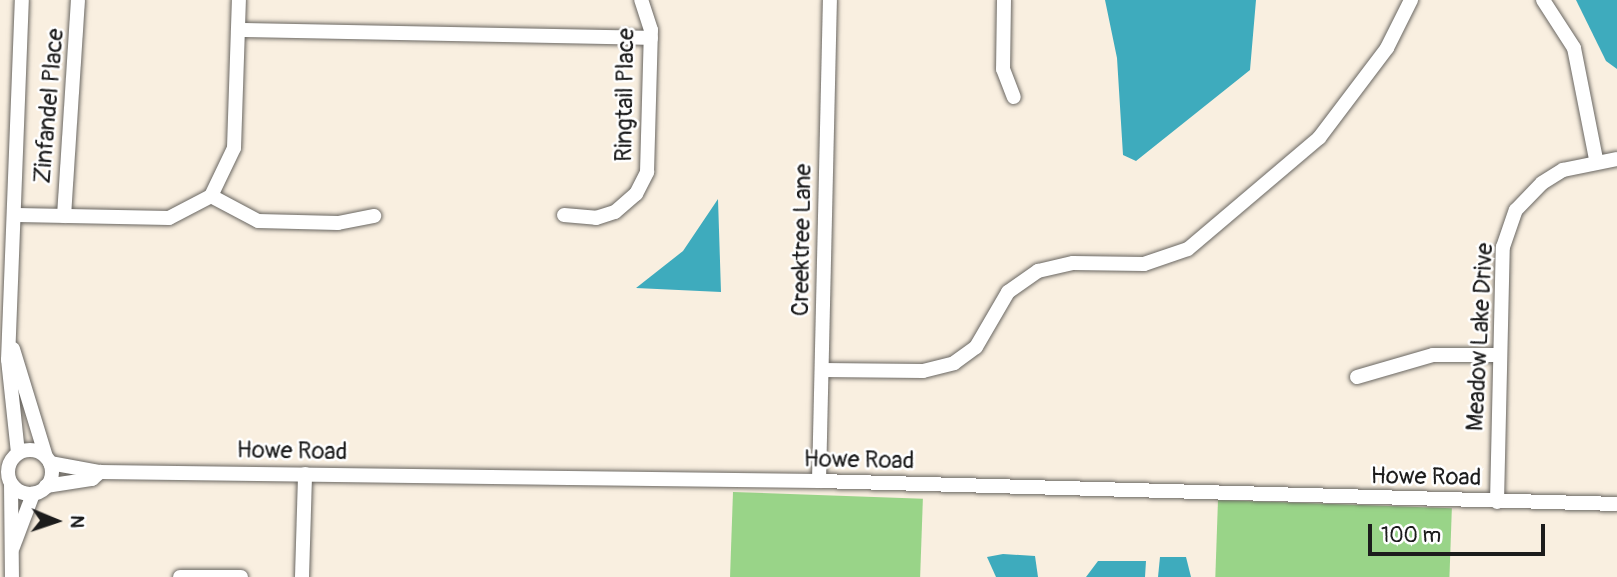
<!DOCTYPE html>
<html>
<head>
<meta charset="utf-8">
<style>
  body { margin:0 }
  #map { position:relative; width:1617px; height:577px; overflow:hidden; background:#f9efe0; font-family:Pangolin,sans-serif }
  div>[style] { position:absolute }
  .green>* { inset:0; background:#99d488; transform-origin:0 0 }
  .water>* { inset:0; background:#3eabbd }
  .roads { filter:drop-shadow(0 0 2px #696661) drop-shadow(0 0 2px #696661) }
  .minor>* { height:14px; margin:-7px; padding:0 7px; transform-origin:7px; border-radius:7px; background:#fff }
  .minor>.ring { margin:-7px; padding:0; box-sizing:content-box; background:none; border:14px solid #fff; border-radius:50% }
  span { translate:-50% -50%; white-space:nowrap; text-align:center; line-height:1.15; -webkit-text-stroke:5px #fff; paint-order:stroke }
  .street-label { font-size:24px; color:#1c1c1c }
  .north { position:absolute; left:21px; top:486px; width:70px; height:70px; -webkit-text-stroke:5px #fff; paint-order:stroke; rotate:92deg; font-size:19px; font-weight:700; line-height:28px; text-align:center; color:#1c1c1c }
  .north::after { content:''; display:block; margin:auto; width:24px; height:32px; background:#1c1c1c; clip-path:polygon(50% 0,100% 100%,50% 72%,0 100%) }
  .scale { position:absolute; left:1368px; top:524px; width:177px; height:32px; box-sizing:border-box; border:4px solid #1c1c1c; border-top:0; padding-left:9px; font-size:21px; line-height:24px; white-space:nowrap; color:#1c1c1c; -webkit-text-stroke:5px #fff; paint-order:stroke }
</style>
</head>
<body>
<div id="map">
  <div class="green">
    <div style="left:733px;top:492px;width:190px;height:85px;rotate:2deg"></div>
    <div style="left:1218px;top:500px;width:234px;height:77px;rotate:2deg"></div>
  </div>
  <div class="water">
    <div style="clip-path:polygon(1105px 0,1256px 0,1250px 70px,1136px 161px,1123px 155px,1117px 58px)"></div>
    <div style="clip-path:polygon(1576px 0,1617px 0,1617px 69px,1606px 61px)"></div>
    <div style="clip-path:polygon(718px 199px,721px 292px,636px 288px,683px 251px)"></div>
    <div style="clip-path:polygon(1003px 554px,1035px 556px,1038px 577px,996px 577px,987px 557px)"></div>
    <div style="clip-path:polygon(1160px 557px,1186px 557px,1191px 577px,1158px 577px)"></div>
    <div style="clip-path:polygon(1098px 561px,1146px 561px,1145px 577px,1086px 577px)"></div>
  </div>
  <div class="roads">
    <div class="minor">
      <div style="left:1004px;top:0;width:69px;rotate:90.8deg"></div>
      <div style="left:1003px;top:69px;width:30px;rotate:69deg"></div>
      <div style="left:1543px;top:0;width:57px;rotate:57.1deg"></div>
      <div style="left:1574px;top:48px;width:113px;rotate:78.8deg"></div>
      <div style="left:238px;top:30px;width:413px;rotate:1.1deg"></div>
      <div style="left:211px;top:196px;width:53px;rotate:28deg"></div>
      <div style="left:258px;top:221px;width:80px;rotate:1.4deg"></div>
      <div style="left:338px;top:223px;width:37px;rotate:-11deg"></div>
      <div style="left:17px;top:215px;width:152px;rotate:1.1deg"></div>
      <div style="left:169px;top:218px;width:47px;rotate:-27.6deg"></div>
      <div style="left:211px;top:196px;width:53px;rotate:-64.4deg"></div>
      <div style="left:234px;top:148px;width:148px;rotate:-88.1deg"></div>
      <div style="left:564px;top:215px;width:32px;rotate:5deg"></div>
      <div style="left:596px;top:218px;width:20px;rotate:-18deg"></div>
      <div style="left:615px;top:212px;width:28px;rotate:-41deg"></div>
      <div style="left:636px;top:194px;width:25px;rotate:-63deg"></div>
      <div style="left:647px;top:172px;width:142px;rotate:-88.4deg"></div>
      <div style="left:651px;top:30px;width:32px;rotate:-108deg"></div>
      <div style="left:64px;top:216px;width:216px;rotate:-86.3deg"></div>
      <div style="left:13px;top:349px;width:113px;rotate:73deg"></div>
      <div style="left:822px;top:370px;width:101px;rotate:0.6deg"></div>
      <div style="left:923px;top:371px;width:32px;rotate:-14deg"></div>
      <div style="left:954px;top:363px;width:27px;rotate:-36deg"></div>
      <div style="left:976px;top:347px;width:64px;rotate:-59.8deg"></div>
      <div style="left:1008px;top:292px;width:37px;rotate:-35deg"></div>
      <div style="left:1038px;top:271px;width:36px;rotate:-13deg"></div>
      <div style="left:1073px;top:263px;width:71px;rotate:0.8deg"></div>
      <div style="left:1144px;top:264px;width:46px;rotate:-18.8deg"></div>
      <div style="left:1188px;top:249px;width:172px;rotate:-40.3deg"></div>
      <div style="left:1319px;top:138px;width:113px;rotate:-52.9deg"></div>
      <div style="left:1387px;top:48px;width:54px;rotate:-63.4deg"></div>
      <div style="left:1357px;top:377px;width:79px;rotate:-16.1deg"></div>
      <div style="left:1433px;top:355px;width:66px"></div>
      <div class="ring" style="left:8px;top:450px;width:30px;height:30px"></div>
      <div style="left:18px;top:453px;width:94px;rotate:-96.1deg"></div>
      <div style="left:8px;top:360px;width:360px;rotate:-87.8deg"></div>
      <div style="left:50px;top:463px;width:51px;rotate:10.2deg"></div>
      <div style="left:100px;top:472px;width:719px;rotate:0.72deg"></div>
      <div style="left:819px;top:481px;width:798px;rotate:1.65deg"></div>
      <div style="left:819px;top:481px;width:481px;rotate:-88.7deg"></div>
      <div style="left:11px;top:484px;width:93px;rotate:89.4deg"></div>
      <div style="left:46px;top:486px;width:47px;rotate:-8.7deg"></div>
      <div style="left:92px;top:479px;width:11px;rotate:-41deg"></div>
      <div style="left:1497px;top:502px;width:255px;rotate:-88.7deg"></div>
      <div style="left:1503px;top:247px;width:39px;rotate:-71deg"></div>
      <div style="left:1516px;top:210px;width:37px;rotate:-46deg"></div>
      <div style="left:1542px;top:183px;width:25px;rotate:-32deg"></div>
      <div style="left:1563px;top:170px;width:55px;rotate:-11.5deg"></div>
      <div style="left:13px;top:547px;width:57px;rotate:-69.3deg"></div>
      <div style="left:180px;top:577px;width:61px"></div>
      <div style="left:302px;top:577px;width:103px;rotate:-88.3deg"></div>
    </div>
  </div>
  <div class="street-label">
    <span style="left:625px;top:95px;rotate:-89deg">Ringtail Place</span>
    <span style="left:49px;top:106px;rotate:-85deg">Zinfandel Place</span>
    <span style="left:802px;top:240px;rotate:-89deg">Creektree Lane</span>
    <span style="left:1480px;top:337px;rotate:-87deg">Meadow Lake Drive</span>
    <span style="left:292px;top:451px;rotate:1deg">Howe Road</span>
    <span style="left:859px;top:460px;rotate:1deg">Howe Road</span>
    <span style="left:1426px;top:477px;rotate:1deg">Howe Road</span>
  </div>
  <div class="north">N</div>
  <div class="scale">100 m</div>
</div>
</body>
</html>
